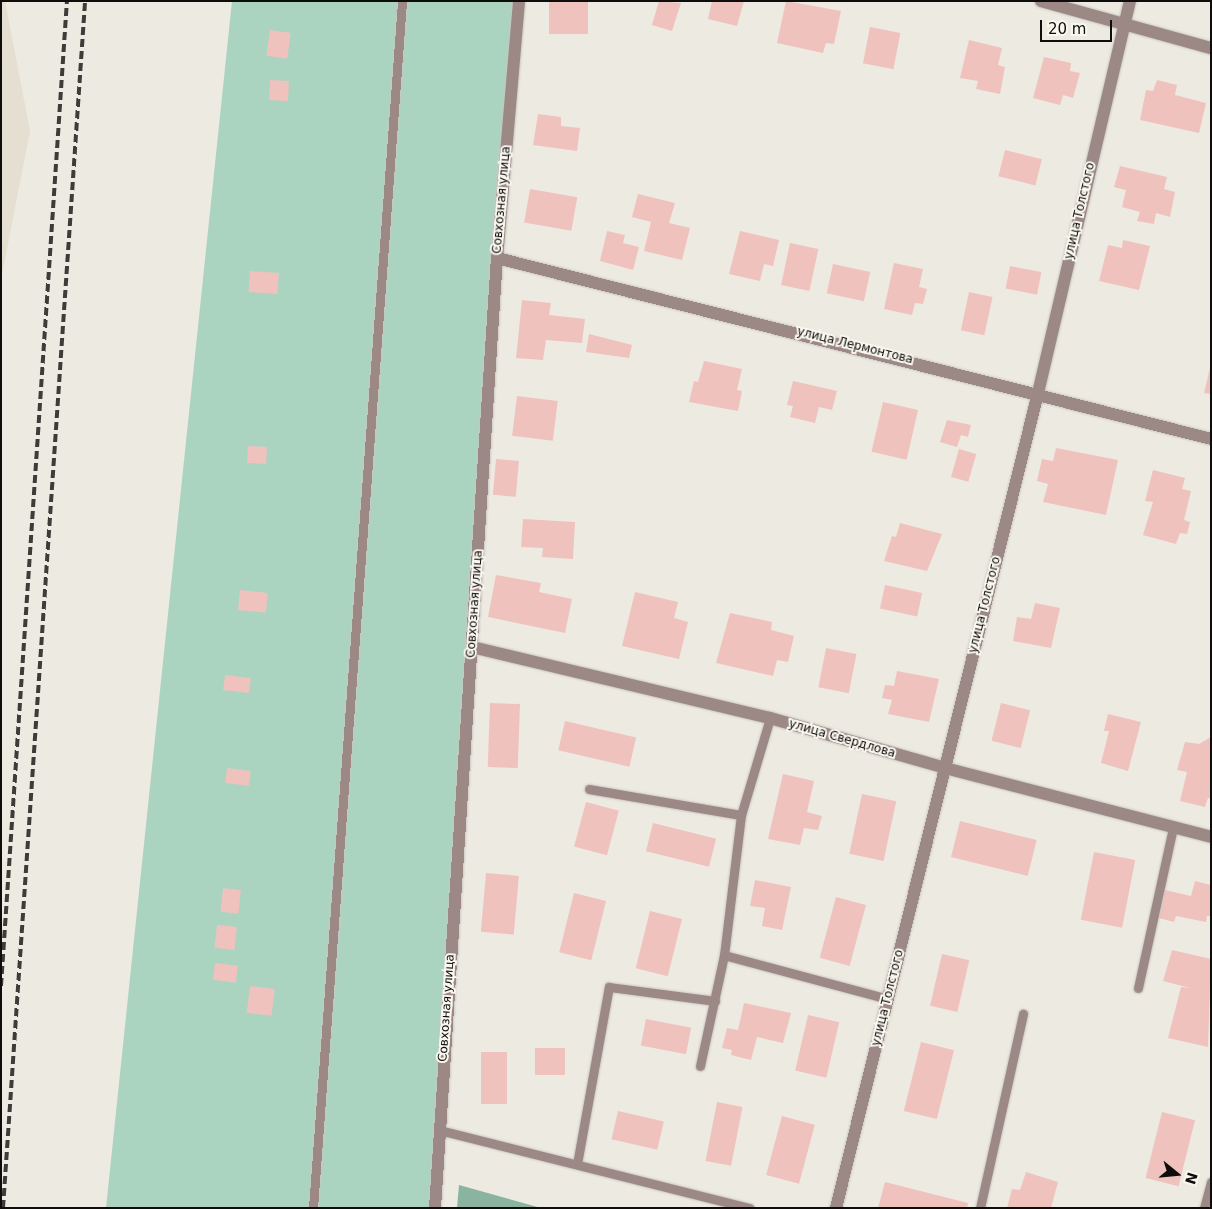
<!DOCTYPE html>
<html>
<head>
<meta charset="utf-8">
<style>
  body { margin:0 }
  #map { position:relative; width:1212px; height:1209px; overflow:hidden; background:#edeae2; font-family:"DejaVu Sans",sans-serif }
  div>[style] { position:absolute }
  .built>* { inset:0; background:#e4dfd0 }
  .green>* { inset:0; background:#aad4c0 }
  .forest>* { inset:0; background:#8ab4a0 }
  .building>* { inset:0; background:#f0c2be; transform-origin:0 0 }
  .roads { filter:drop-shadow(0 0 1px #c9c7c0) drop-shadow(0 0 1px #c9c7c0) }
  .service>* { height:9px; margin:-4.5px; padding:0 4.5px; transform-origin:4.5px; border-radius:4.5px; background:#9c8986 }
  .minor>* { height:12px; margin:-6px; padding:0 6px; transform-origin:6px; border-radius:6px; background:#9c8986 }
  .rail>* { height:4px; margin-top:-2px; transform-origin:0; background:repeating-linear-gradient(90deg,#3e3c39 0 8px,transparent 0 12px) }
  span { translate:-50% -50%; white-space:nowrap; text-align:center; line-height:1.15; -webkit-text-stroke:4px #faf7ef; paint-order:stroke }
  .street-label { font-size:12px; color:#0e0d0b }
  .frame { position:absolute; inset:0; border:2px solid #0e0d0b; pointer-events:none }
  .north { position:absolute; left:1152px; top:1149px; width:50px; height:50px; -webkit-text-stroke:4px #faf7ef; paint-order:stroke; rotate:107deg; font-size:14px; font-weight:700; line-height:20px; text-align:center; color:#0e0d0b }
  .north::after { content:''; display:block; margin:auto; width:18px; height:22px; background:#0e0d0b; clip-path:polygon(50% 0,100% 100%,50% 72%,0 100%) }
  .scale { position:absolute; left:1040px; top:20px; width:72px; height:22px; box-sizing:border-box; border:2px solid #0e0d0b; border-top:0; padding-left:6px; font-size:15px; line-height:18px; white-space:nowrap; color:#0e0d0b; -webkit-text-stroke:4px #faf7ef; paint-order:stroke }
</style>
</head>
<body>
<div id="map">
  <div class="built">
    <div style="clip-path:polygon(1px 1px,5px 1px,30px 131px,1px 280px)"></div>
  </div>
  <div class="green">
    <div style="clip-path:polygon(232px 1px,521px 1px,434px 1208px,106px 1208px)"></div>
  </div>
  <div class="forest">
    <div style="clip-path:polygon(459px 1185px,541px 1208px,457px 1208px)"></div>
  </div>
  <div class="building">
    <div style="left:549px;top:1px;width:39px;height:33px"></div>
    <div style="clip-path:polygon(659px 1px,681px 3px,672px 31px,652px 25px)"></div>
    <div style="clip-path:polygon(712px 1px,744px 1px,737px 26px,708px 19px)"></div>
    <div style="clip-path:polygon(786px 1px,841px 11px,834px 44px,826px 43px,823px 53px,777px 43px)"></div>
    <div style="left:870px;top:27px;width:31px;height:37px;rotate:11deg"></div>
    <div style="left:270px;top:30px;width:21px;height:26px;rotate:8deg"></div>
    <div style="clip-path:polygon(969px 40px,1002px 48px,998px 65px,1005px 67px,1000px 94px,976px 89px,978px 81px,960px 78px)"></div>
    <div style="clip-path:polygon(1044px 57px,1071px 63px,1070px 71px,1080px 73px,1073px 98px,1063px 95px,1060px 105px,1033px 98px)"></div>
    <div style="left:270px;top:80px;width:19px;height:20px;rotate:3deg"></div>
    <div style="clip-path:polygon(1157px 80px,1177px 85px,1175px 95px,1206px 103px,1199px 133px,1140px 120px,1146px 90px,1153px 91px)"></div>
    <div style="clip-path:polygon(538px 114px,561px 117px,561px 126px,580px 128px,577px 151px,533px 145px)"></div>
    <div style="left:1005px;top:150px;width:38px;height:27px;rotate:14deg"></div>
    <div style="clip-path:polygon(1120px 166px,1167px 177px,1164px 189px,1175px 192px,1170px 217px,1156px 213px,1154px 224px,1137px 221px,1140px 212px,1122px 207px,1126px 190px,1114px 187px)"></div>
    <div style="left:530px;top:189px;width:48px;height:34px;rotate:10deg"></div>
    <div style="clip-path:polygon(638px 194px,675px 203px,669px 223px,690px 228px,682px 260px,644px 251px,651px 222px,632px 217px)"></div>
    <div style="clip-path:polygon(607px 231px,625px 235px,623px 243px,639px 247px,633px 270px,600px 261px)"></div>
    <div style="clip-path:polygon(740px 231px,779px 240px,773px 266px,764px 264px,760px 281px,729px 274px)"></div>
    <div style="clip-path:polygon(1123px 240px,1150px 246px,1139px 290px,1099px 281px,1108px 245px,1122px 248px)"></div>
    <div style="left:790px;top:243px;width:29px;height:43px;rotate:12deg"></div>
    <div style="clip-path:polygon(894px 263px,923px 269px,919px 287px,927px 289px,923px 304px,915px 303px,912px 315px,884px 309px)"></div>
    <div style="left:833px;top:264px;width:38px;height:30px;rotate:12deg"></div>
    <div style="left:1010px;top:266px;width:32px;height:23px;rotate:11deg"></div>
    <div style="left:250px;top:271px;width:29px;height:21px;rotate:4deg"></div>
    <div style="left:969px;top:292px;width:24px;height:39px;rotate:12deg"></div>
    <div style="clip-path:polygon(522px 300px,551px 303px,549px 315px,585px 319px,582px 343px,546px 340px,543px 360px,516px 358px)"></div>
    <div style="clip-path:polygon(589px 334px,632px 345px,629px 358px,586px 352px)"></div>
    <div style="clip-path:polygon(704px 361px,742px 369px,737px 390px,742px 391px,738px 411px,689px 402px,694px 381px,698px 382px)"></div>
    <div style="clip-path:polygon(1210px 368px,1211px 369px,1211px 394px,1204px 393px)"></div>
    <div style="clip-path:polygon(793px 381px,837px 391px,832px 410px,819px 407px,815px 423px,790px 417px,793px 406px,787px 405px)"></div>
    <div style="left:517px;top:396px;width:41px;height:40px;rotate:7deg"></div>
    <div style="left:883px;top:402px;width:36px;height:51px;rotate:13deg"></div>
    <div style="clip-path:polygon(947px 420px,971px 425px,968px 437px,961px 435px,957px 447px,940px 442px)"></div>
    <div style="left:248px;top:446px;width:19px;height:17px;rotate:3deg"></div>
    <div style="clip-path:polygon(1056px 448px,1118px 460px,1106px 515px,1043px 502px,1048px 484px,1037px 481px,1042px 459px,1053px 461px)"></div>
    <div style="left:959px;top:449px;width:18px;height:29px;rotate:16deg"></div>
    <div style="left:496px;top:459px;width:23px;height:36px;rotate:5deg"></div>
    <div style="clip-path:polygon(1153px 470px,1185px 478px,1182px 489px,1191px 491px,1184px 520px,1190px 522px,1187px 534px,1180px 533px,1176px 544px,1143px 535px,1153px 502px,1145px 501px)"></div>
    <div style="clip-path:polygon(523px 519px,575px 522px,573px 559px,542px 557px,543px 548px,521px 547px)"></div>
    <div style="clip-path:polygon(900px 523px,942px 534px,927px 571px,884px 561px,892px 536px,896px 537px)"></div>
    <div style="clip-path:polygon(496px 575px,541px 583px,539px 592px,572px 599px,565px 633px,488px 617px)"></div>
    <div style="left:885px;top:585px;width:38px;height:24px;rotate:12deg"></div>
    <div style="left:240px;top:590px;width:28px;height:20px;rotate:6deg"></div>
    <div style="clip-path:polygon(635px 592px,678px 602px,674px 618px,688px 622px,679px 659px,622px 646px)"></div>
    <div style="clip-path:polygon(1035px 603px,1060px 608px,1051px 648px,1013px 641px,1017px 617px,1031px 619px)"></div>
    <div style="clip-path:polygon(730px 613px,772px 622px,771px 630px,794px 636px,788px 662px,777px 660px,773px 676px,716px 663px)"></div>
    <div style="left:826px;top:648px;width:31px;height:40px;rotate:11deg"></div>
    <div style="clip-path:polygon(897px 671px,939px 679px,929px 722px,888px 714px,892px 700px,882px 698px,885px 685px,894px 686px)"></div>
    <div style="left:225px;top:675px;width:26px;height:15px;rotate:7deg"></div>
    <div style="left:490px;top:703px;width:30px;height:64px;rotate:2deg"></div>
    <div style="left:1001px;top:703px;width:30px;height:39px;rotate:14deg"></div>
    <div style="clip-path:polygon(1108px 714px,1141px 722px,1128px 771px,1101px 763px,1109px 731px,1104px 731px)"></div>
    <div style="left:565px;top:721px;width:73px;height:30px;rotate:13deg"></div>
    <div style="clip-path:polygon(1211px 737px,1211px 798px,1208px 798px,1205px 807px,1180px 801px,1187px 772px,1177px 770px,1185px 742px,1199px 744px)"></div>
    <div style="left:227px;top:768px;width:24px;height:15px;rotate:7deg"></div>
    <div style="clip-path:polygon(783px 774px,814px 781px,807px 812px,822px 816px,818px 830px,804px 828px,800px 845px,768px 839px)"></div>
    <div style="left:862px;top:794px;width:35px;height:61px;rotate:12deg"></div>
    <div style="left:586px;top:802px;width:34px;height:46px;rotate:15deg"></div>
    <div style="left:960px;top:821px;width:79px;height:37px;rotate:14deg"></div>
    <div style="left:653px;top:823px;width:65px;height:29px;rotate:14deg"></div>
    <div style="left:1094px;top:852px;width:42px;height:69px;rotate:11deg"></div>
    <div style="left:486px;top:873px;width:33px;height:59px;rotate:5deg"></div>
    <div style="clip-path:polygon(755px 880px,791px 887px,782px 930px,762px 926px,765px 908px,750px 906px)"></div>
    <div style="clip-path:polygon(1195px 881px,1211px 885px,1211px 916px,1207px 916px,1206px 922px,1176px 916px,1174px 922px,1159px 918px,1165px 890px,1191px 896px)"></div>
    <div style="left:223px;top:888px;width:18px;height:24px;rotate:6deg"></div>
    <div style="left:574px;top:893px;width:33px;height:61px;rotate:14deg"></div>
    <div style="left:836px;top:897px;width:31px;height:63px;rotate:15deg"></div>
    <div style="left:650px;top:911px;width:33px;height:59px;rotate:14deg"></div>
    <div style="left:217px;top:925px;width:20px;height:23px;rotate:6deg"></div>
    <div style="clip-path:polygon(1172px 950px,1211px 959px,1208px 1047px,1168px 1038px,1181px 987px,1190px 988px,1163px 981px)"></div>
    <div style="left:942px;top:954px;width:28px;height:53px;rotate:13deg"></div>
    <div style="left:215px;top:963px;width:23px;height:17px;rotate:7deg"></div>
    <div style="left:250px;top:986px;width:25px;height:27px;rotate:7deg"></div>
    <div style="clip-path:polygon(744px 1003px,791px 1013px,783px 1043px,757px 1037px,751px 1060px,731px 1055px,732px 1050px,722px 1048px,727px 1028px,738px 1030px)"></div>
    <div style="left:808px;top:1015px;width:32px;height:57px;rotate:13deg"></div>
    <div style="left:646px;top:1019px;width:46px;height:27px;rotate:11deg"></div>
    <div style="left:921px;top:1042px;width:34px;height:71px;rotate:14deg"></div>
    <div style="left:535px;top:1048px;width:30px;height:27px"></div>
    <div style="left:481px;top:1052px;width:26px;height:52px"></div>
    <div style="left:717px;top:1102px;width:26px;height:60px;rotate:11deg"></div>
    <div style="left:618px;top:1111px;width:47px;height:29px;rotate:13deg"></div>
    <div style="left:1162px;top:1112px;width:34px;height:68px;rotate:14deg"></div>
    <div style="left:782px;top:1116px;width:34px;height:61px;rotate:15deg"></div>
    <div style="clip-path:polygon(1026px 1172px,1058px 1182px,1051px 1208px,1007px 1208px,1012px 1189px,1020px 1190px)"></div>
    <div style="clip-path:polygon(885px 1182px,968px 1203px,967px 1208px,878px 1208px)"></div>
  </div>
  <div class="roads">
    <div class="service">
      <div style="left:770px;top:718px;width:101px;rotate:106.6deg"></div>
      <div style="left:741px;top:815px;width:141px;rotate:96.9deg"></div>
      <div style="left:724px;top:955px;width:170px;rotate:15deg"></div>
      <div style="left:589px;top:789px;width:154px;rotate:9.7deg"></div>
      <div style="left:1138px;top:988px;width:165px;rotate:-77.7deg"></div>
      <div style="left:700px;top:1066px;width:114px;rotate:-77.8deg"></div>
      <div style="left:439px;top:1130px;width:320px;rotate:14.1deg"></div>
      <div style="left:577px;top:1164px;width:180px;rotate:-79.8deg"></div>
      <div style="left:609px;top:987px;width:107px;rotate:7.5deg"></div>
      <div style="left:313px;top:1208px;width:1210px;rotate:-85.78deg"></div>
      <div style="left:980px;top:1208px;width:199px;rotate:-77.5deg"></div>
      <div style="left:1204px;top:1208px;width:27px;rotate:-75deg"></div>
    </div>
    <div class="minor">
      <div style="left:1041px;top:1px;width:176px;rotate:15.5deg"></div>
      <div style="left:497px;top:258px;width:737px;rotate:14.22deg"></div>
      <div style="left:472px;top:647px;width:306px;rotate:13.4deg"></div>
      <div style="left:770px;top:718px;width:182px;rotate:15.9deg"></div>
      <div style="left:945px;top:768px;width:275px;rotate:14.5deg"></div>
      <div style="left:435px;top:1208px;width:952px;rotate:-86.27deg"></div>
      <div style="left:497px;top:258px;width:258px;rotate:-85.1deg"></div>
      <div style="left:836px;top:1208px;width:840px;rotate:-76.08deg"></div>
      <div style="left:1038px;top:393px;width:403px;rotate:-76.8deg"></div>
    </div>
  </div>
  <div class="rail">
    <div style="left:1px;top:986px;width:987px;rotate:-86.17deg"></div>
    <div style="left:3px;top:1208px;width:1210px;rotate:-86.11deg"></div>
  </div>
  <div class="street-label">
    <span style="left:502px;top:200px;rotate:-85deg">Совхозная улица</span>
    <span style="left:1080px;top:211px;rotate:-77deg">улица Толстого</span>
    <span style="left:855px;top:346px;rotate:14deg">улица Лермонтова</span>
    <span style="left:475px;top:604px;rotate:-86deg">Совхозная улица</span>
    <span style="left:985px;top:605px;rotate:-76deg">улица Толстого</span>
    <span style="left:842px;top:739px;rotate:16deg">улица Свердлова</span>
    <span style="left:888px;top:998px;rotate:-76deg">улица Толстого</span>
    <span style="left:447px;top:1008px;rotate:-86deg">Совхозная улица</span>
  </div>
  <div class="frame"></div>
  <div class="north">N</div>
  <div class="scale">20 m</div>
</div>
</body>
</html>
